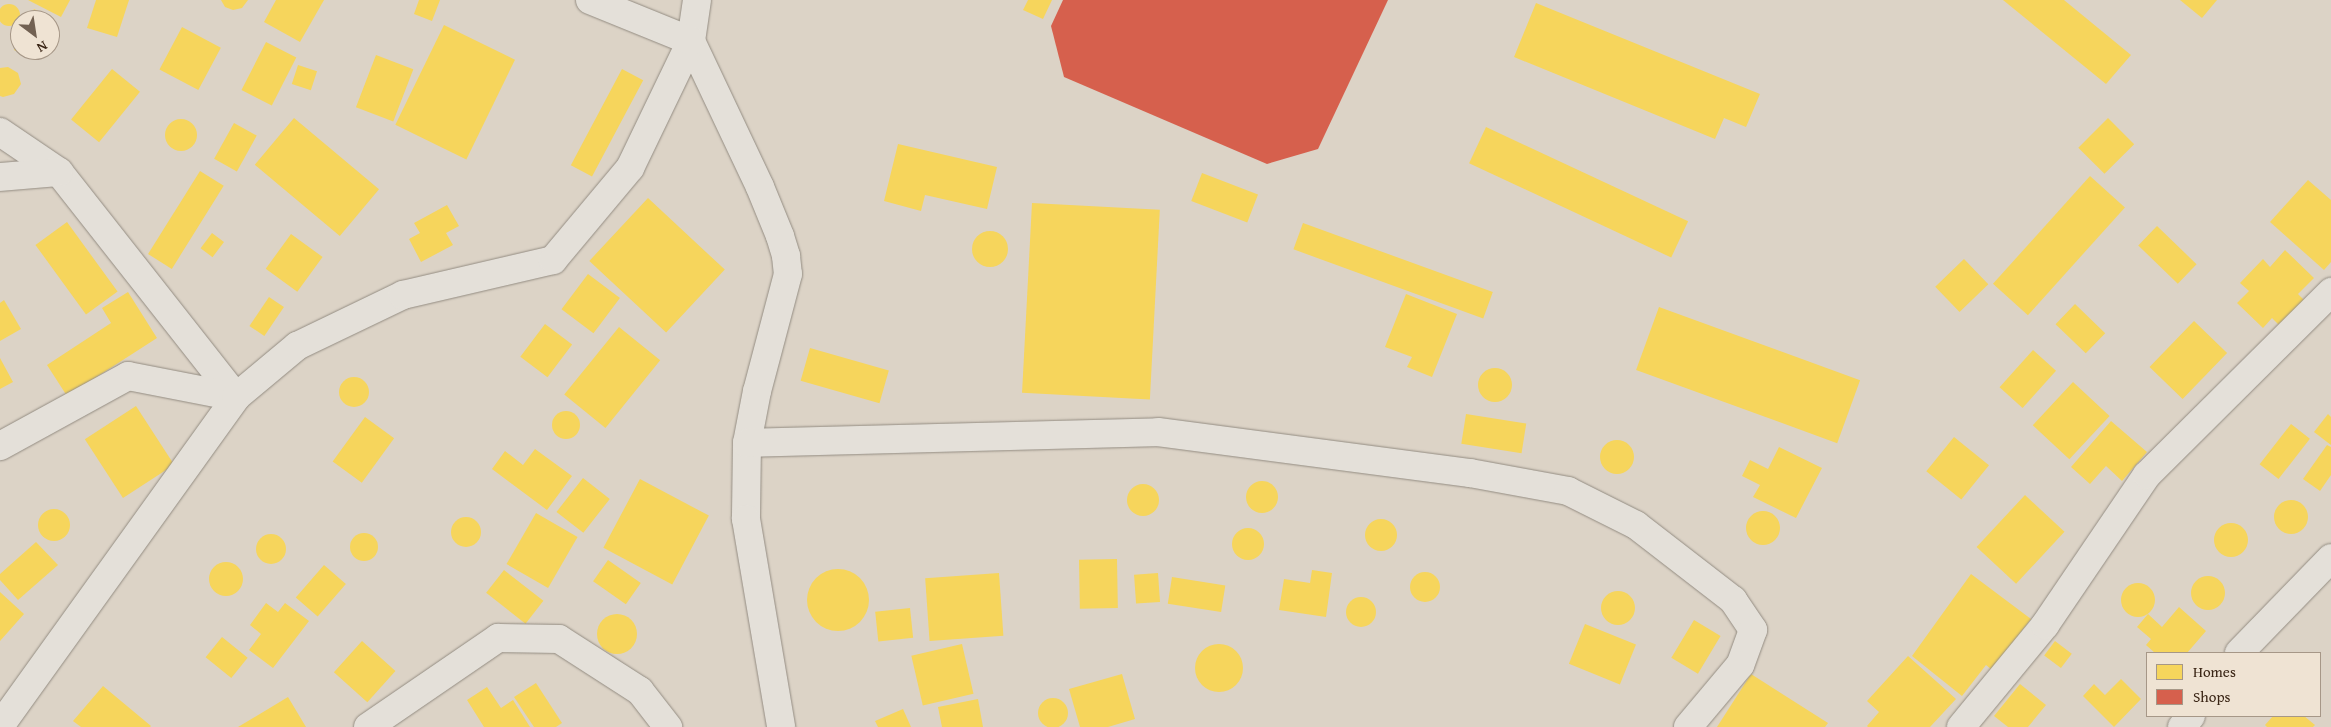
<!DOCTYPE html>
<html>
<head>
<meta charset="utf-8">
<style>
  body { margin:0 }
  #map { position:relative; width:2331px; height:727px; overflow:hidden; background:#dcd3c6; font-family:"Gentium Book Plus",serif }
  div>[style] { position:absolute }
  .homes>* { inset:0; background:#f6d55c; transform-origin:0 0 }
  .round { border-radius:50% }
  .shops>* { inset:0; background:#d6604d }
  .roads { filter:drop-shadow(0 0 1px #938c82) drop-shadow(0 0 1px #938c82) }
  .minor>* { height:28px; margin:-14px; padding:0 14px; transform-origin:14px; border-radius:14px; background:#e4e0d9 }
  span { translate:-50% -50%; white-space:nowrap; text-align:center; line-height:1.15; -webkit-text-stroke:5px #efe3d3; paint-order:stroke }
  .legend { position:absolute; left:2146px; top:652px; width:175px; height:65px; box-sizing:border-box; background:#efe3d3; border:1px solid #a69787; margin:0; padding:6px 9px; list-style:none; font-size:15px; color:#392414 }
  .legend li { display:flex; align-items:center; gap:10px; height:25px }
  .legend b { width:25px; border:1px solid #a69787 }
  .north { position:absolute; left:10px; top:10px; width:50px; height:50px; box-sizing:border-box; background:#efe3d3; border:1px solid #a69787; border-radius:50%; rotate:149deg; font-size:14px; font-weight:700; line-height:20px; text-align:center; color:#392414 }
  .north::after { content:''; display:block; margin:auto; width:18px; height:22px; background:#726152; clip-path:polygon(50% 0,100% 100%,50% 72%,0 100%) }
</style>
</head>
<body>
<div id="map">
  <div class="homes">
    <div style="clip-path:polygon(28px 0,70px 0,61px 17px)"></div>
    <div style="clip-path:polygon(96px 0,129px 0,117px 37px,87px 28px)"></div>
    <div style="clip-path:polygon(221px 0,248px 0,242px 8px,233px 10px,225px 7px)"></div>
    <div style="clip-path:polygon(276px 0,324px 0,300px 42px,264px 22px)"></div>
    <div style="clip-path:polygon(419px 0,440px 0,432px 21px,414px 14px)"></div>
    <div style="clip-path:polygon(1028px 0,1052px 0,1043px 19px,1023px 10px)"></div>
    <div style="clip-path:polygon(2003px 0,2064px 0,2131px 55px,2106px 84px)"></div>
    <div style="clip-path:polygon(2180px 0,2217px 0,2202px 18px)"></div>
    <div style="clip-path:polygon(1536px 3px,1760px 94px,1746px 127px,1724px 118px,1715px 139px,1514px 57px)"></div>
    <div class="round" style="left:-2px;top:4px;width:22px;height:22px"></div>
    <div style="clip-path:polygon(34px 9px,54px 19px,50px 28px,50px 20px,28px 20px)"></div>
    <div style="left:444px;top:25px;width:79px;height:111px;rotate:26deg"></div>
    <div style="left:182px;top:27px;width:44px;height:48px;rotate:28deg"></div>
    <div style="clip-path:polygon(20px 37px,20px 50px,40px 50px,35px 60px,14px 50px)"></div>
    <div style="left:266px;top:42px;width:34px;height:54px;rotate:27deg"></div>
    <div style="left:376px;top:55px;width:40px;height:56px;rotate:21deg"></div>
    <div style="left:298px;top:65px;width:20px;height:20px;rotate:18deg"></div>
    <div style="clip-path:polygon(8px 67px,18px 73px,21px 84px,14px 94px,3px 97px,0 96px,0 68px)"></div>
    <div style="left:112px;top:69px;width:36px;height:65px;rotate:39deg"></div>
    <div style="left:622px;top:69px;width:24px;height:109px;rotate:28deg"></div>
    <div style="left:294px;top:118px;width:111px;height:61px;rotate:40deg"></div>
    <div style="left:2108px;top:118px;width:37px;height:42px;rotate:45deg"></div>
    <div class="round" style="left:165px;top:119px;width:32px;height:32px"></div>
    <div style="left:234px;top:123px;width:26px;height:41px;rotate:29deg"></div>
    <div style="left:1486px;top:127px;width:223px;height:40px;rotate:25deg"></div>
    <div style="clip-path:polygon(898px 144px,997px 167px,987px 209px,925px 195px,921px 211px,884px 201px)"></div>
    <div style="left:200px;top:171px;width:28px;height:98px;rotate:32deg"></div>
    <div style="left:1202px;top:173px;width:60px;height:30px;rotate:21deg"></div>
    <div style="left:2090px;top:176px;width:47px;height:145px;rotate:42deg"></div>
    <div style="clip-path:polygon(2308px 180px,2331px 200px,2331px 262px,2324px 270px,2270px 222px)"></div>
    <div style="left:648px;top:198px;width:105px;height:86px;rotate:43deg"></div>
    <div style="left:1032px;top:203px;width:128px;height:190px;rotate:3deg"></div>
    <div style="clip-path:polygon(447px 205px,459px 226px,446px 233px,453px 245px,421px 262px,409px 239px,420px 233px,414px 223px)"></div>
    <div style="left:67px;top:222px;width:86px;height:39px;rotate:54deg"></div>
    <div style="left:1303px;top:223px;width:202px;height:28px;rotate:20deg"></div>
    <div style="left:2157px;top:226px;width:55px;height:27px;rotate:44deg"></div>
    <div class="round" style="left:972px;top:231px;width:36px;height:36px"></div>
    <div style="left:212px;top:233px;width:15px;height:19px;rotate:37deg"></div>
    <div style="left:291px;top:234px;width:39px;height:43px;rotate:36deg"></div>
    <div style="clip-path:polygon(2285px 250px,2314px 278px,2298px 294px,2304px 300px,2279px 325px,2272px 318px,2263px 328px,2237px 303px,2249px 291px,2240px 283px,2263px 259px,2270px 267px)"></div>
    <div style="left:1964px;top:259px;width:35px;height:40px;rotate:46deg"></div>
    <div style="left:588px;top:274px;width:40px;height:44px;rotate:37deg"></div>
    <div style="clip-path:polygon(128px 292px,157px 338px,67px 396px,47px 365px,111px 323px,102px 308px)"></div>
    <div style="clip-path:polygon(1406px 294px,1457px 314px,1432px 377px,1407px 367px,1412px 357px,1385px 347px)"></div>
    <div style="left:269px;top:297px;width:18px;height:35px;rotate:34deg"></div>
    <div style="clip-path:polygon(4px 300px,21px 329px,0 341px,0 303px)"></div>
    <div style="left:2075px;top:304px;width:42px;height:28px;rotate:44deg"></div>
    <div style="left:1659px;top:307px;width:214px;height:67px;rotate:20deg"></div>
    <div style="left:2194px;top:321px;width:46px;height:64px;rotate:44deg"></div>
    <div style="left:545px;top:324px;width:34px;height:41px;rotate:37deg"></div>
    <div style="left:619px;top:327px;width:53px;height:87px;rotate:39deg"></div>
    <div style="left:810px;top:348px;width:82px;height:34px;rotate:16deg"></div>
    <div style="left:2033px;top:350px;width:31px;height:50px;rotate:42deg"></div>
    <div style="clip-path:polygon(0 358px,13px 382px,0 389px)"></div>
    <div class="round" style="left:1478px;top:368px;width:34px;height:34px"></div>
    <div class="round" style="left:339px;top:377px;width:30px;height:30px"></div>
    <div style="left:2073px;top:382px;width:50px;height:59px;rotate:43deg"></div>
    <div style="left:136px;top:406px;width:70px;height:61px;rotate:57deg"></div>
    <div class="round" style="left:552px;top:411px;width:28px;height:28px"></div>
    <div style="left:1466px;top:414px;width:61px;height:30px;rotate:9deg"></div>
    <div style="clip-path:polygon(2328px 414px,2331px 417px,2331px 445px,2314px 432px)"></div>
    <div style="left:365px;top:417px;width:36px;height:55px;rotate:36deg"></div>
    <div style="clip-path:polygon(2111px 421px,2147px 452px,2122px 481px,2106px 466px,2090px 484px,2071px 467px)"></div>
    <div style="left:2291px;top:424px;width:24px;height:51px;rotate:38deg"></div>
    <div style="left:1954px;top:437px;width:45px;height:44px;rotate:39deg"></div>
    <div class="round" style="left:1600px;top:440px;width:34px;height:34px"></div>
    <div style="clip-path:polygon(2327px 445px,2331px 447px,2331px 475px,2320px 491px,2303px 479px)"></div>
    <div style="clip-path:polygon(1779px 447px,1822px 468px,1796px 518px,1753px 497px,1760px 485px,1742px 476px,1750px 460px,1768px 469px)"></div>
    <div style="clip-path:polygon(535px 449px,572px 476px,547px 510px,492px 469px,505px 451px,523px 465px)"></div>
    <div style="left:583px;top:478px;width:34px;height:43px;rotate:38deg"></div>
    <div style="left:640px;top:479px;width:78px;height:78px;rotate:28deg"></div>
    <div class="round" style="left:1246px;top:481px;width:32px;height:32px"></div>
    <div class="round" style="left:1127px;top:484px;width:32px;height:32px"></div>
    <div style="left:2025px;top:495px;width:54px;height:71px;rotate:43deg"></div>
    <div class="round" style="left:2274px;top:500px;width:34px;height:34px"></div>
    <div class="round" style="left:38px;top:509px;width:32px;height:32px"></div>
    <div class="round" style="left:1746px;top:511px;width:34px;height:34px"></div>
    <div style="left:536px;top:513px;width:48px;height:59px;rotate:30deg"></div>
    <div class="round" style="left:451px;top:517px;width:30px;height:30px"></div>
    <div class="round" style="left:1365px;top:519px;width:32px;height:32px"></div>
    <div class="round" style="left:2214px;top:523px;width:34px;height:34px"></div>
    <div class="round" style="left:1232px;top:528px;width:32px;height:32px"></div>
    <div class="round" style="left:350px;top:533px;width:28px;height:28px"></div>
    <div class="round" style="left:256px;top:534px;width:30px;height:30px"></div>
    <div style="clip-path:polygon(36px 542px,58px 565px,18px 600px,0 580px,0 574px)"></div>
    <div style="left:1117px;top:559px;width:49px;height:38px;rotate:89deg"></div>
    <div style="left:608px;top:560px;width:40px;height:26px;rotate:35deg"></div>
    <div class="round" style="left:209px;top:562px;width:34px;height:34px"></div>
    <div style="left:324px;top:565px;width:29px;height:43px;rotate:41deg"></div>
    <div class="round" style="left:807px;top:569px;width:62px;height:62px"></div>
    <div style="left:504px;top:570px;width:50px;height:29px;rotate:38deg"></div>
    <div style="clip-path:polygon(1312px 570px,1332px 573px,1326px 617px,1279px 610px,1284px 579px,1310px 583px)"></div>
    <div class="round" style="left:1410px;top:572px;width:30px;height:30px"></div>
    <div style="left:999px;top:573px;width:63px;height:74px;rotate:86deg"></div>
    <div style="left:1158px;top:573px;width:29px;height:24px;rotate:86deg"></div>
    <div style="clip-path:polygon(1971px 574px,2031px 619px,1992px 670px,1986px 665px,1962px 696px,1912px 656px)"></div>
    <div class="round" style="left:2191px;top:576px;width:34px;height:34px"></div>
    <div style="left:1172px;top:577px;width:54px;height:27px;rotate:9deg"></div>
    <div class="round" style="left:2121px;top:583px;width:34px;height:34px"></div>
    <div class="round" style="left:1601px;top:591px;width:34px;height:34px"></div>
    <div style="clip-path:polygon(0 592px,24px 614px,0 641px)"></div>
    <div class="round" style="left:1346px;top:597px;width:30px;height:30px"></div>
    <div style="clip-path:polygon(266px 603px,278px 612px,285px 603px,309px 621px,273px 668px,249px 650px,261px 634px,250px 625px)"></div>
    <div style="clip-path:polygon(2179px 607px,2206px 631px,2187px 653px,2155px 653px,2146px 645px,2151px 639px,2137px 627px,2148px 614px,2162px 627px)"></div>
    <div style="left:910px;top:608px;width:30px;height:35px;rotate:84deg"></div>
    <div class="round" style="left:597px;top:614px;width:40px;height:40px"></div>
    <div style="left:1694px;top:620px;width:31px;height:44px;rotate:31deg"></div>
    <div style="left:1585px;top:624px;width:55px;height:43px;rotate:22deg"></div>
    <div style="left:222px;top:637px;width:33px;height:26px;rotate:39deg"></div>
    <div style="left:362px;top:641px;width:45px;height:42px;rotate:42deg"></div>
    <div style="left:2055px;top:641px;width:21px;height:18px;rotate:37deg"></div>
    <div class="round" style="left:1195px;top:644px;width:48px;height:48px"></div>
    <div style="left:962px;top:644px;width:51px;height:52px;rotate:77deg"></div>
    <div style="clip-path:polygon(1908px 656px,1956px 699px,1930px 727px,1868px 727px,1867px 726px,1879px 712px,1867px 701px)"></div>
    <div style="clip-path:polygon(1122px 674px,1135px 719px,1108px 727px,1080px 727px,1069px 689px)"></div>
    <div style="clip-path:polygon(1751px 674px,1828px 723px,1825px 727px,1717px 727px)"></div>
    <div style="clip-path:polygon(2121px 679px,2141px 699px,2114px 727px,2083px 696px,2094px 684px,2105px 695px)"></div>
    <div style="clip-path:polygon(536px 683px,562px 723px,556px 727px,534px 727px,514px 697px)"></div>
    <div style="clip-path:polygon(2020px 684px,2046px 705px,2028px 727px,2008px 727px,1994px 716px)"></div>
    <div style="clip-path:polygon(103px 686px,151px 726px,150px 727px,81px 727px,73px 721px)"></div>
    <div style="clip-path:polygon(487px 687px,501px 708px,513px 700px,530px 727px,484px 727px,467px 700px)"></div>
    <div style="clip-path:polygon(288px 697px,306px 727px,238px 727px)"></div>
    <div class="round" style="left:1038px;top:698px;width:30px;height:30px"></div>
    <div style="clip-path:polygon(978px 699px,983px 727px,942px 727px,938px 707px)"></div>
    <div style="clip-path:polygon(903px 709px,911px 727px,878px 727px,875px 721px)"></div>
    <div style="clip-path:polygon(2273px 716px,2304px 716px,2315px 725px,2313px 727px,2267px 727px,2265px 725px)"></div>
  </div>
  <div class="shops">
    <div style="clip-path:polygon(1063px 0,1388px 0,1318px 149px,1267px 164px,1064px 77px,1051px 26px)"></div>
  </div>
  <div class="roads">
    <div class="minor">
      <div style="left:697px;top:0;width:41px;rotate:98.3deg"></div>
      <div style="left:691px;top:41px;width:161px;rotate:64.7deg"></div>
      <div style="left:760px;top:187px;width:53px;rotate:67.8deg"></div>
      <div style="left:780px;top:236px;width:21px;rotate:73deg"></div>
      <div style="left:786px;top:256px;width:18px;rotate:84deg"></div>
      <div style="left:788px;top:274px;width:121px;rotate:104.8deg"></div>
      <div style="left:757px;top:391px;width:53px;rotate:100.9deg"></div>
      <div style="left:747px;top:443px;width:76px;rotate:90.8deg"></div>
      <div style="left:746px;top:519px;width:211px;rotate:80.4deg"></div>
      <div style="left:0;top:132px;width:71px;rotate:34.1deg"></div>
      <div style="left:59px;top:172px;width:286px;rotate:51.8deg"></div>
      <div style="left:236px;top:397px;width:110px;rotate:-169deg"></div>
      <div style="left:128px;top:376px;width:146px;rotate:151.3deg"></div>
      <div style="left:0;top:177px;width:59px;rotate:-4.8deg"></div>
      <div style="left:747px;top:443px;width:411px;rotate:-1.5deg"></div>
      <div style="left:1158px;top:432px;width:315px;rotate:7.5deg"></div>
      <div style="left:1470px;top:473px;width:100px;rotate:10.4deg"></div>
      <div style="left:1568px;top:491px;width:76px;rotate:26.6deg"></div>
      <div style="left:1636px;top:525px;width:123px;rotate:37.7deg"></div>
      <div style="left:1733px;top:600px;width:36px;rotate:56deg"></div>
      <div style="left:1753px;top:630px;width:37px;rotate:110deg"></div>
      <div style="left:1740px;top:665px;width:81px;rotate:130deg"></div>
      <div style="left:2239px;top:653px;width:132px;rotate:-45.9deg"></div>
      <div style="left:0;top:726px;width:405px;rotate:-54.3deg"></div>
      <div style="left:236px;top:397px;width:80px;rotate:-39.9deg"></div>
      <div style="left:297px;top:346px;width:118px;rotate:-25.7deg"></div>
      <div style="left:403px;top:295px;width:154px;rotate:-13.1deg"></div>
      <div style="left:553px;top:260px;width:120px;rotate:-50.1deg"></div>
      <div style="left:630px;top:168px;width:141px;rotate:-64.3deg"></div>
      <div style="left:691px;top:41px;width:109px;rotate:-157.9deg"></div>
      <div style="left:368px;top:727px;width:158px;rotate:-34.4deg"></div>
      <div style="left:498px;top:638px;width:61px;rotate:0.9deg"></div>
      <div style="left:559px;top:639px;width:96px;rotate:32.7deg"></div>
      <div style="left:640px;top:691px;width:46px;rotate:52.1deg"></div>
      <div style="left:1961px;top:727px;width:132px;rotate:-50.5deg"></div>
      <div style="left:2045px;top:625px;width:181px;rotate:-55.8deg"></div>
      <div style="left:2147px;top:475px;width:260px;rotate:-44.8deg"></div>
      <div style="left:2182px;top:727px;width:14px;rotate:-51deg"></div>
    </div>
  </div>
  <ul class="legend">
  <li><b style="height:14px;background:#f6d55c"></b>Homes</li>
  <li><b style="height:14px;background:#d6604d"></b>Shops</li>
  </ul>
  <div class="north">N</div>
</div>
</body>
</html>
